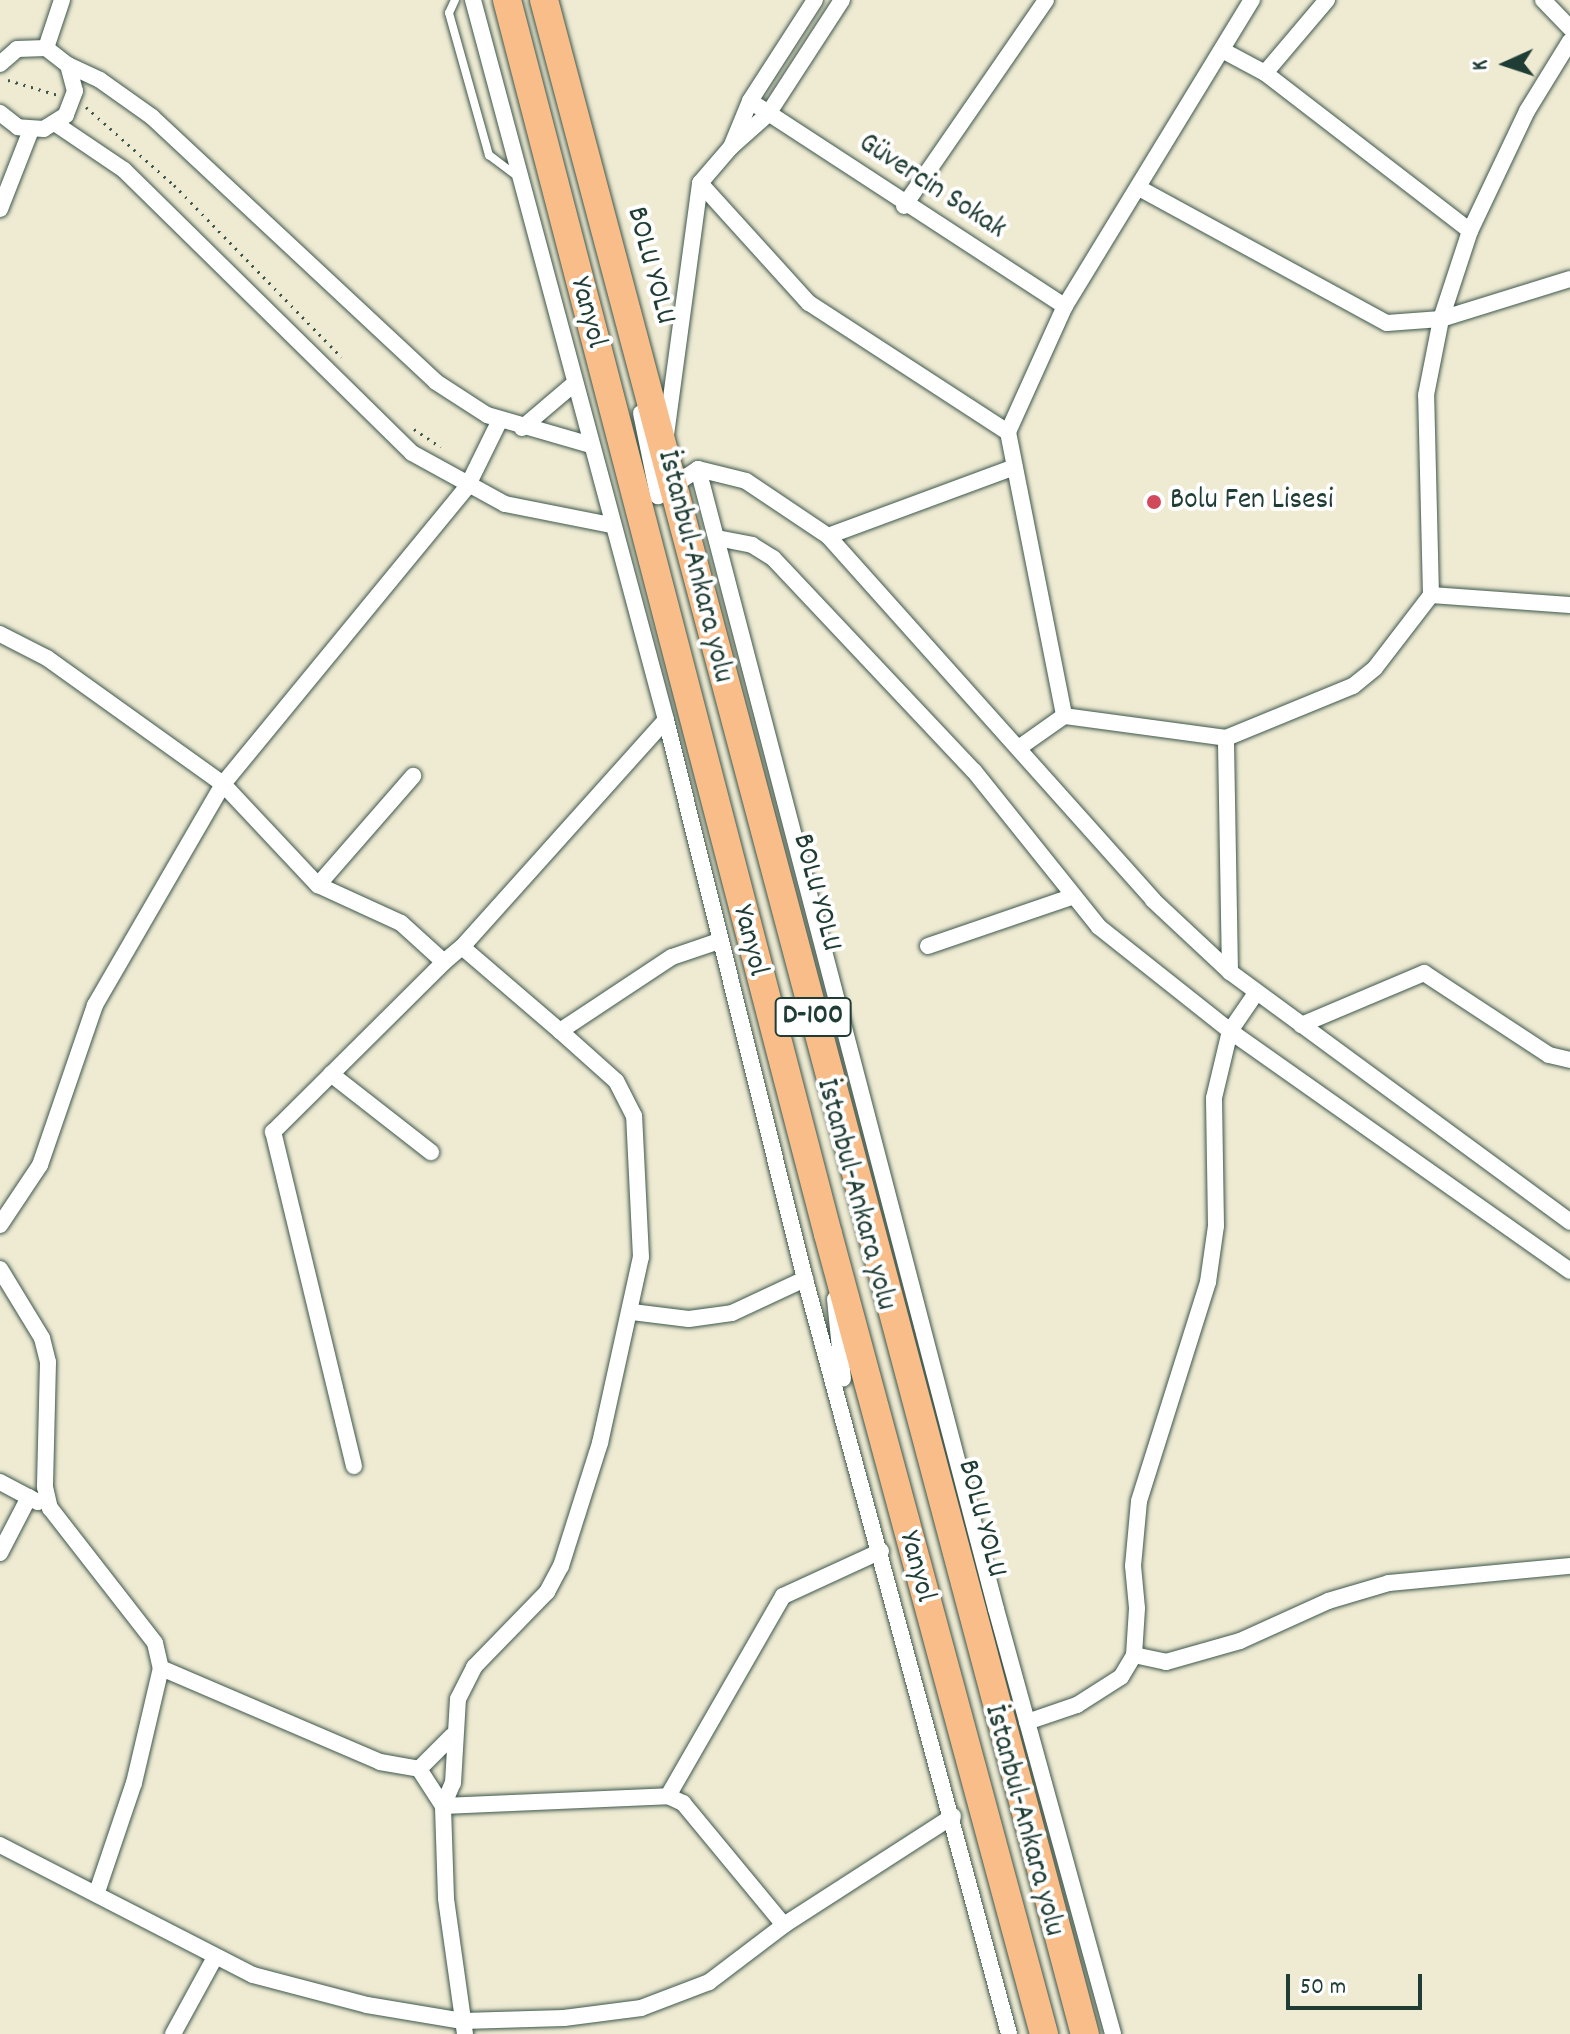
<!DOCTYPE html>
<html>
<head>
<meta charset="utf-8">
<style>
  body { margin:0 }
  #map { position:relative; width:1570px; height:2034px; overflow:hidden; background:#efebd3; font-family:Dekko,sans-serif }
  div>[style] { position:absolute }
  .path>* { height:3px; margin-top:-1.5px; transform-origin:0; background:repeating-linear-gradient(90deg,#3e574c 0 2px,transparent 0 8px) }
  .roads { filter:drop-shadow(0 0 2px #3e574c) drop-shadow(0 0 2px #3e574c) }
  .service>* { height:8px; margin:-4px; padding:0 4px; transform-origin:4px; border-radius:4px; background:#fff }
  .minor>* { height:16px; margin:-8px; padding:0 8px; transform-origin:8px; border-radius:8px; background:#fff }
  .trunk>* { height:28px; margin:-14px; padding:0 14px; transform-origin:14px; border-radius:14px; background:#f8bd88 }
  .dots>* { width:22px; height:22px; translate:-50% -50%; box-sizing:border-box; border:4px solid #fff; border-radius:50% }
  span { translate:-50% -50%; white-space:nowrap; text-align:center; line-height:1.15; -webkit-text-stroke:8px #fff; paint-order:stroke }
  .shield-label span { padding:2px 6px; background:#fff; border:2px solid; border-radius:6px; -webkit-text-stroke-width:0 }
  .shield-label { font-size:28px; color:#1f3d34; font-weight:700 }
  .street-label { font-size:30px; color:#1f3d34 }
  .poi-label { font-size:30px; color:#1f3d34 }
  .left { translate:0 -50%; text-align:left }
  .north { position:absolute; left:1466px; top:24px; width:80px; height:80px; -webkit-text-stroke:6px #fff; paint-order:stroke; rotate:267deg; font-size:22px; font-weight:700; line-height:32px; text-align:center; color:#1f3d34 }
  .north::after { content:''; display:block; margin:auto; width:28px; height:36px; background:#1f3d34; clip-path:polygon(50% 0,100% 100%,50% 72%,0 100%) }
  .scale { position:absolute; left:1286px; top:1974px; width:136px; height:36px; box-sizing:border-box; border:4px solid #1f3d34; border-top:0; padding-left:10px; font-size:24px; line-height:28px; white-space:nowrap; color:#1f3d34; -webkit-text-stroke:6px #fff; paint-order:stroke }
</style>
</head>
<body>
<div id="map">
  <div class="path">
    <div style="left:8px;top:80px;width:52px;rotate:16.7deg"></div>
    <div style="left:86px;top:107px;width:118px;rotate:41.6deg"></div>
    <div style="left:174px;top:185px;width:240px;rotate:45.8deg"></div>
    <div style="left:414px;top:429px;width:32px;rotate:34deg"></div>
  </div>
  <div class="roads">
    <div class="service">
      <div style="left:455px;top:0;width:14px;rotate:115deg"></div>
      <div style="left:449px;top:13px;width:148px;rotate:74.3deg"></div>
      <div style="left:489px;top:155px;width:38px;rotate:37deg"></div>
    </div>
    <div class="minor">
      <div style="left:473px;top:0;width:745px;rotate:74.99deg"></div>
      <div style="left:666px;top:720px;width:576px;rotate:76.04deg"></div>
      <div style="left:805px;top:1279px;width:782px;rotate:74.88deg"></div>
      <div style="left:815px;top:0;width:120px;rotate:122.8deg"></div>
      <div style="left:750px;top:101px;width:50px;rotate:112.4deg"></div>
      <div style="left:731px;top:147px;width:50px;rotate:-41.7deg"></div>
      <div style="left:768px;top:114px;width:136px;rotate:-57deg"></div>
      <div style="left:1543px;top:0;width:39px;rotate:46deg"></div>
      <div style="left:46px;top:48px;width:51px;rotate:-71.6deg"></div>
      <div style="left:1222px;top:50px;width:49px;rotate:28.1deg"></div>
      <div style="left:1265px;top:73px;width:259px;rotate:37.6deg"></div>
      <div style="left:0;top:64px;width:23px;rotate:-41deg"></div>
      <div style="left:17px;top:49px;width:29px;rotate:-2deg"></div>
      <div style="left:46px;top:48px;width:28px;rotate:38deg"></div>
      <div style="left:68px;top:65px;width:27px;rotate:75deg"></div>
      <div style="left:75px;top:91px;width:26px;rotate:111deg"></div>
      <div style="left:66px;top:115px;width:26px;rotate:148deg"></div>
      <div style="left:44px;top:129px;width:26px;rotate:-176deg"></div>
      <div style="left:18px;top:127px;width:23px;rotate:-142deg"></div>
      <div style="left:68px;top:65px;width:35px;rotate:25deg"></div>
      <div style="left:100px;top:80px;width:64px;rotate:35.4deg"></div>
      <div style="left:152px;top:117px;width:388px;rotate:43deg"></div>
      <div style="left:436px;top:382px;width:61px;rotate:32.9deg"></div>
      <div style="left:487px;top:415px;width:108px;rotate:16.1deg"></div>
      <div style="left:1265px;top:73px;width:96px;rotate:-49.7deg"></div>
      <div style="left:750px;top:101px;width:376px;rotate:33.1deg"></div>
      <div style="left:56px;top:124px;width:82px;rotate:34.1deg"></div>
      <div style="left:124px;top:170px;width:404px;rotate:44.5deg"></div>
      <div style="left:412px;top:453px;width:106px;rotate:28.7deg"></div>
      <div style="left:505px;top:504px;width:108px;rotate:11.2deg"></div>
      <div style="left:700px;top:183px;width:162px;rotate:47.8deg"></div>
      <div style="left:809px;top:303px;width:237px;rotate:33deg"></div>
      <div style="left:1008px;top:432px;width:289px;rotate:78.8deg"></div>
      <div style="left:1139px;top:188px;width:282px;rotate:28.6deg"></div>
      <div style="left:1387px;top:323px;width:54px;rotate:-4.2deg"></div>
      <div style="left:1441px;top:319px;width:135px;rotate:-17.2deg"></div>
      <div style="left:904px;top:206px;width:250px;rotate:-55.4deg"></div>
      <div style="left:0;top:209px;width:85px;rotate:-68.6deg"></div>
      <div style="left:641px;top:413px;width:85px;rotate:78.4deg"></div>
      <div style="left:658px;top:496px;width:48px;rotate:-34deg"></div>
      <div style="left:698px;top:469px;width:1178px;rotate:75.35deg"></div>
      <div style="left:996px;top:1609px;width:441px;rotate:74.6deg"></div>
      <div style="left:522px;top:428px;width:70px;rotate:-40.3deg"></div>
      <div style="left:1008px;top:432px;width:138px;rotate:-65.7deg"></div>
      <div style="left:1065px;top:306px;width:359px;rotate:-58.6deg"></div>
      <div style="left:666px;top:435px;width:254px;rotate:-82.3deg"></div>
      <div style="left:700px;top:183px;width:48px;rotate:-49.3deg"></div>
      <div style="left:698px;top:469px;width:49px;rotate:14deg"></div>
      <div style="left:746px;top:481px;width:99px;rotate:33.9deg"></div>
      <div style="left:828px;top:536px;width:488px;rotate:48.2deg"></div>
      <div style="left:1153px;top:900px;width:105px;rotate:43.1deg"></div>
      <div style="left:1230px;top:972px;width:422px;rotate:36.3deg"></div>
      <div style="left:828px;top:536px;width:199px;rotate:-20.3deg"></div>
      <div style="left:717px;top:538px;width:36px;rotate:11deg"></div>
      <div style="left:752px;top:545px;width:25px;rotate:32deg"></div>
      <div style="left:773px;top:558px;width:293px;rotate:46.7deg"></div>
      <div style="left:974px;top:771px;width:200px;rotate:51.3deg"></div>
      <div style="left:1099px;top:927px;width:167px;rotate:38.4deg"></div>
      <div style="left:1230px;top:1031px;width:416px;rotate:35.2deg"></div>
      <div style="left:1431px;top:595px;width:200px;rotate:-91.4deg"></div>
      <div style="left:1426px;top:395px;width:77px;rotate:-78.8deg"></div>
      <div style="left:1441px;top:319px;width:93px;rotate:-71.8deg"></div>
      <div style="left:1470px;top:231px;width:133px;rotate:-64.6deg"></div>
      <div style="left:1527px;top:111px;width:82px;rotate:-58.4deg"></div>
      <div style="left:0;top:634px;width:53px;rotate:27.1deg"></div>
      <div style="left:47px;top:658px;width:216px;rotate:35.6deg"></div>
      <div style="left:223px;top:784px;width:139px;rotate:46.8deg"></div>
      <div style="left:318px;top:885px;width:91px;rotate:24.6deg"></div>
      <div style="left:401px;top:923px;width:58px;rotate:42.2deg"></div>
      <div style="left:444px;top:962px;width:23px;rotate:-40deg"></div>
      <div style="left:1020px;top:747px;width:54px;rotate:-35.2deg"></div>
      <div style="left:1064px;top:716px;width:163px;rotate:7.7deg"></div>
      <div style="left:318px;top:885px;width:145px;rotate:-48.9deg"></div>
      <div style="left:928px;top:946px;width:154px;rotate:-18.9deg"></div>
      <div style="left:1230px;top:972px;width:234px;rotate:-91deg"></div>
      <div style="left:1226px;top:738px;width:137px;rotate:-22.3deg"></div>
      <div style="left:1353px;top:686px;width:28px;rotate:-39deg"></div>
      <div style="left:1375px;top:668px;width:92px;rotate:-52.5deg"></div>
      <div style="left:1431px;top:595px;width:139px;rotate:4.1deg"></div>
      <div style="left:1301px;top:1025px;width:134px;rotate:-22.9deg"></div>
      <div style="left:1424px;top:973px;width:149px;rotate:33.3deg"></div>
      <div style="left:1549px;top:1055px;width:22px;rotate:13deg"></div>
      <div style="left:560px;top:1031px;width:129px;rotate:-139.4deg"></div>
      <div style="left:462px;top:947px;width:305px;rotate:-48.1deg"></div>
      <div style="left:331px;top:1074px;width:127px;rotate:38deg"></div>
      <div style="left:0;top:1225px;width:72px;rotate:-56.3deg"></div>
      <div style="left:40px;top:1165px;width:169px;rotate:-71deg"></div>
      <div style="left:95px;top:1005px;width:255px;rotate:-59.9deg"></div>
      <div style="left:223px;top:784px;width:384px;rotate:-50.6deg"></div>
      <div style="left:467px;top:487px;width:75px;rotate:-63.8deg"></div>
      <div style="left:0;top:1269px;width:81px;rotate:58.7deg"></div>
      <div style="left:42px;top:1338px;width:25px;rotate:76deg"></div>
      <div style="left:48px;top:1362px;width:125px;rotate:91.4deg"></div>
      <div style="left:45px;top:1487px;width:22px;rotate:77deg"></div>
      <div style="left:50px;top:1508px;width:171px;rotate:52.1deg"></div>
      <div style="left:155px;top:1643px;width:26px;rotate:77deg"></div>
      <div style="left:161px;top:1668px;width:238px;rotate:23.2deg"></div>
      <div style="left:380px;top:1762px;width:40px;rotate:10deg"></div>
      <div style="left:419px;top:1769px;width:44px;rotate:57deg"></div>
      <div style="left:443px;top:1806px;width:225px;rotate:-2.5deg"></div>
      <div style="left:835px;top:1299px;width:80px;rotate:84.3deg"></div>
      <div style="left:632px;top:1312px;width:57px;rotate:7deg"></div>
      <div style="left:689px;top:1319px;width:43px;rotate:-7.9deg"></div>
      <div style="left:732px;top:1313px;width:81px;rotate:-25deg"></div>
      <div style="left:354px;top:1466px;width:344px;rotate:-103.6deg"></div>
      <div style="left:273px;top:1132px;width:241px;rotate:-44.8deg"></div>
      <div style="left:0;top:1482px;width:43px;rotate:27.8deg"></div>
      <div style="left:881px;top:1551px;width:108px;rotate:155.3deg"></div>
      <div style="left:783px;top:1596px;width:231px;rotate:119.9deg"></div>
      <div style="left:668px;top:1796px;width:17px;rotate:25deg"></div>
      <div style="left:683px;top:1803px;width:158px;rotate:50.4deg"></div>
      <div style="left:784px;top:1925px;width:201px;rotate:-32.8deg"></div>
      <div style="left:0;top:1553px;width:63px;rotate:-62.6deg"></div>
      <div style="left:1134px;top:1655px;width:33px;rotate:12deg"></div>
      <div style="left:1166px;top:1662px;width:77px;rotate:-15.8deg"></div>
      <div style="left:1240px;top:1641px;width:97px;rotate:-24.4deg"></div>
      <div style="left:1328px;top:1601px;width:64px;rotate:-16.4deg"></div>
      <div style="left:1389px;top:1583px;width:182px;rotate:-5.4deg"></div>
      <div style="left:1027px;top:1722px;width:53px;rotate:-18.8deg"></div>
      <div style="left:1077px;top:1705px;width:52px;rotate:-32.5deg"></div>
      <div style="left:1121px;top:1677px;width:26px;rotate:-59deg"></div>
      <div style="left:1134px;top:1655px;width:47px;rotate:-86.3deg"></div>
      <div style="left:1137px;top:1608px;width:42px;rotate:-95.4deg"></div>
      <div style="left:1133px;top:1566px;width:65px;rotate:-84.7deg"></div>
      <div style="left:1139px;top:1501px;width:230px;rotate:-72.5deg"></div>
      <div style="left:1208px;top:1282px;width:57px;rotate:-81.9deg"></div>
      <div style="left:1216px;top:1226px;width:128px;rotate:-90.9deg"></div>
      <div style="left:1214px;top:1098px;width:69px;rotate:-76.6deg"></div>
      <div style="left:1230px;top:1031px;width:46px;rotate:-55.6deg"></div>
      <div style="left:419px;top:1769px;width:47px;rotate:-45deg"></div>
      <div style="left:0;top:1845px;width:284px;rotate:27.2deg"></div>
      <div style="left:253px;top:1975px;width:118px;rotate:14.7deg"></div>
      <div style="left:367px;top:2005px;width:97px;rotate:9.5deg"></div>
      <div style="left:463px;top:2021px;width:101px;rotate:-1.7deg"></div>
      <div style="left:564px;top:2018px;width:78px;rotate:-7.4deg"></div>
      <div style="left:641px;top:2008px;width:73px;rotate:-20.9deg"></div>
      <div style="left:709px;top:1982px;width:94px;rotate:-37.2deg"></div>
      <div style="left:97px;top:1892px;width:115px;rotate:-71.3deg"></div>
      <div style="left:134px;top:1783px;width:118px;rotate:-76.8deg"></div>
      <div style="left:173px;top:2034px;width:85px;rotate:-61.3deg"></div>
      <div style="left:465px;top:2034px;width:137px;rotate:-98deg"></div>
      <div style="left:446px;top:1898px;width:92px;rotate:-91.9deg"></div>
      <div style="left:443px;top:1806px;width:25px;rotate:-67deg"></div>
      <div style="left:453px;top:1783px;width:84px;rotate:-86.6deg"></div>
      <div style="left:458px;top:1699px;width:36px;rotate:-63deg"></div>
      <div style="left:474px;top:1667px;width:105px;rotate:-45.8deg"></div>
      <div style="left:547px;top:1592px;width:30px;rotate:-62deg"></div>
      <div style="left:561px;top:1566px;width:129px;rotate:-72.4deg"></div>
      <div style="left:600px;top:1443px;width:190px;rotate:-77.6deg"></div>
      <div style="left:641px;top:1257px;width:141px;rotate:-92.8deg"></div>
      <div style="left:634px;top:1116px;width:39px;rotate:-117deg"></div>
      <div style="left:616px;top:1081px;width:75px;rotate:-138.2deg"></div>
      <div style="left:560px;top:1031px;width:134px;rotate:-33.5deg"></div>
      <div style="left:672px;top:957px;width:50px;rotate:-18.8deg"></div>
    </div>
    <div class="trunk">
      <div style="left:507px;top:0;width:1275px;rotate:75.42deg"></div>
      <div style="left:828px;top:1234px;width:829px;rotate:74.89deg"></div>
      <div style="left:544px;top:0;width:2105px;rotate:75.11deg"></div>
    </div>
  </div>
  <div class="dots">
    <div style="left:1154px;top:502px;background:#d1495b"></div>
  </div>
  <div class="shield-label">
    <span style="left:813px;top:1017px">D-100</span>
  </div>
  <div class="street-label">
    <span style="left:931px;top:188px;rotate:33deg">Güvercin Sokak</span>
    <span style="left:649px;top:266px;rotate:75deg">BOLU YOLU</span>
    <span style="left:586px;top:313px;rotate:75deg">Yanyol</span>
    <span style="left:693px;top:567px;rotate:76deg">İstanbul-Ankara yolu</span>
    <span style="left:815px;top:893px;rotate:75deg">BOLU YOLU</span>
    <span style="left:748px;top:941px;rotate:76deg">Yanyol</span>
    <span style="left:854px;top:1195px;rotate:75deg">İstanbul-Ankara yolu</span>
    <span style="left:980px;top:1519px;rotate:75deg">BOLU YOLU</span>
    <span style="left:915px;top:1567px;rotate:75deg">Yanyol</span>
    <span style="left:1022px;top:1821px;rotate:75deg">İstanbul-Ankara yolu</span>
  </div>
  <div class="poi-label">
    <span class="left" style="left:1170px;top:502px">Bolu Fen Lisesi</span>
  </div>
  <div class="north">K</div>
  <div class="scale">50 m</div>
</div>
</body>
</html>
